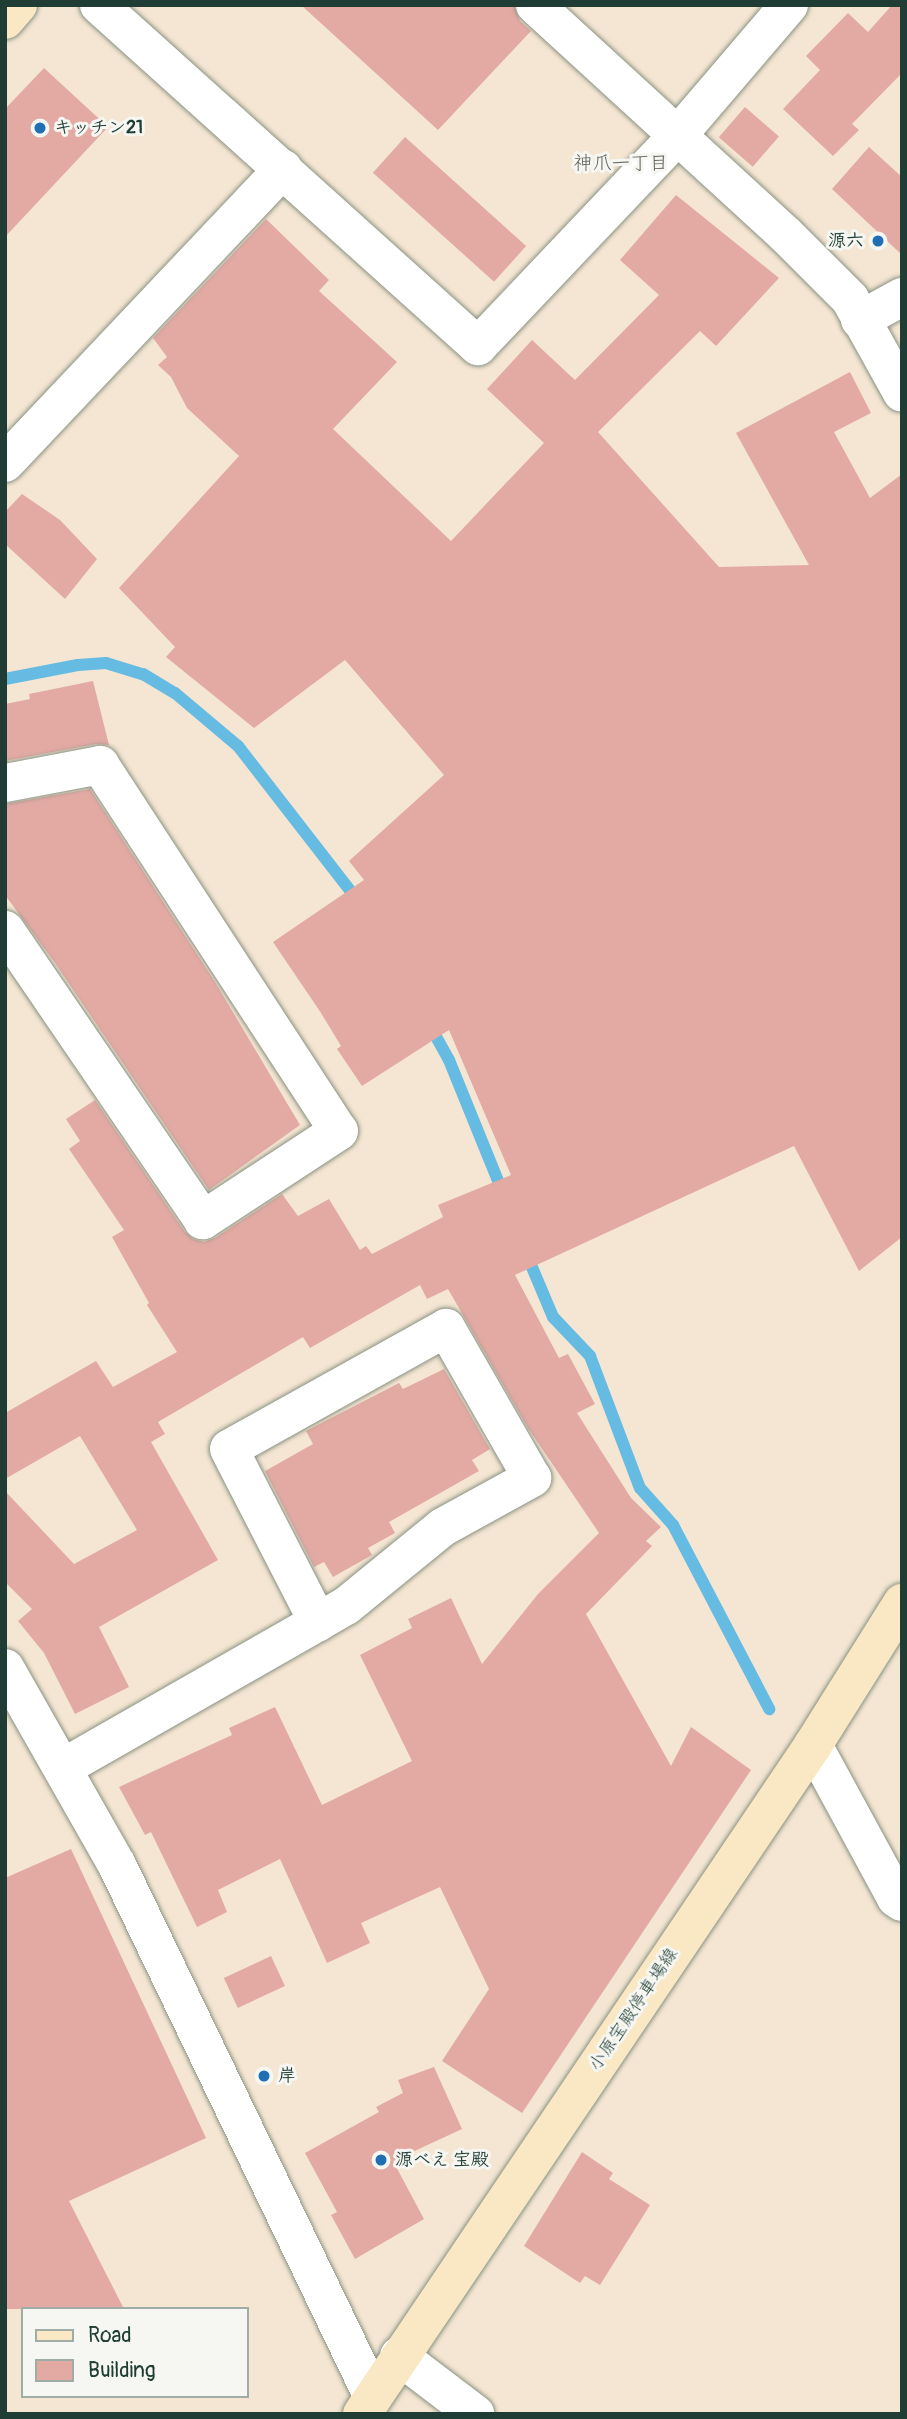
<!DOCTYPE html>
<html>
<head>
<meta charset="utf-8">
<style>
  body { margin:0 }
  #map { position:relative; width:907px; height:2419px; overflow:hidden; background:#f4e6d2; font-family:Pangolin,"Klee One",sans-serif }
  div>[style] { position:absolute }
  .stream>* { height:12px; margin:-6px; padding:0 6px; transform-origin:6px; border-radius:6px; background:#66bbe2 }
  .building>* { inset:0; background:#e3aaa4; transform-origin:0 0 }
  .roads { filter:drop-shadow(0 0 2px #8a9283) drop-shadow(0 0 2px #8a9283) }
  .street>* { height:38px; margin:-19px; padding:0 19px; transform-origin:19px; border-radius:19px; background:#fff }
  .secondary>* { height:38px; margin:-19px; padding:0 19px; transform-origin:19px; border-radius:19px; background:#fae7c3 }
  .dots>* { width:19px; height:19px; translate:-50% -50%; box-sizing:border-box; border:4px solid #f6f6f2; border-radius:50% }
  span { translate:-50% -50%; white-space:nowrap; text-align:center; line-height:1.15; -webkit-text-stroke:6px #f6f6f2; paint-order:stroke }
  .poi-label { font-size:18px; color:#1f3d34; font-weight:700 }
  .left { translate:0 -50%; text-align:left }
  .right { translate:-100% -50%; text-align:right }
  .street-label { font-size:18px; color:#1f3d34 }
  .neighbourhood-label { font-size:19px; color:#64635b }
  .frame { position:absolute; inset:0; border:7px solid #1f3d34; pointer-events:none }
  .legend { position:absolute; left:21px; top:2307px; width:228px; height:91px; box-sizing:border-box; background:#f6f6f2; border:2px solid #a0aca6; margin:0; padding:9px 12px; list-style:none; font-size:21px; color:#1f3d34 }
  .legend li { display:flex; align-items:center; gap:14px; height:35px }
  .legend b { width:35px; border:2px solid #a0aca6 }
</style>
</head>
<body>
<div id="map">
  <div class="stream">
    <div style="left:5px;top:679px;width:74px;rotate:-10.9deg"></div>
    <div style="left:78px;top:665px;width:28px;rotate:-4deg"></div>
    <div style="left:106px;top:663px;width:39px;rotate:17deg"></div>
    <div style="left:143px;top:674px;width:37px;rotate:31deg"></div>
    <div style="left:175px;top:693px;width:82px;rotate:40.1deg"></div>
    <div style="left:238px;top:746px;width:197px;rotate:52.2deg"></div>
    <div style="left:429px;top:1024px;width:41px;rotate:60.9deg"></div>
    <div style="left:449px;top:1060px;width:144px;rotate:67.9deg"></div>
    <div style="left:526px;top:1253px;width:69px;rotate:67.1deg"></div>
    <div style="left:553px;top:1317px;width:54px;rotate:46.5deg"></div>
    <div style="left:590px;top:1356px;width:141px;rotate:69.3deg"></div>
    <div style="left:640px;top:1488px;width:50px;rotate:48.3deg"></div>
    <div style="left:673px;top:1525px;width:208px;rotate:62.4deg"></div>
  </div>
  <div class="building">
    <div style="clip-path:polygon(301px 5px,514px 5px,520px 21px,531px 31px,438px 130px)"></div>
    <div style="clip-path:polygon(892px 5px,902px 5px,902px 73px,852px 124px,859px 130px,833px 156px,783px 109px,820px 70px,806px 56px,848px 13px,868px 32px)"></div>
    <div style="clip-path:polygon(44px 68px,108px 127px,5px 237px,5px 109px)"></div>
    <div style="left:745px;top:107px;width:45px;height:40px;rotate:41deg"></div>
    <div style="left:405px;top:137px;width:163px;height:48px;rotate:42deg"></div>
    <div style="clip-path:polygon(869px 147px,902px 177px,902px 255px,832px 189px)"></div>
    <div style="clip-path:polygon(676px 195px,779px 278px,716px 346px,700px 331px,598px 432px,719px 567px,809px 565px,736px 433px,850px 372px,871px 413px,834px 432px,870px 498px,902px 474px,902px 1237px,859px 1271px,794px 1146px,515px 1275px,559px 1358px,568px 1354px,595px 1404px,577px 1413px,631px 1498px,661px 1527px,646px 1541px,652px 1546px,586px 1614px,671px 1766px,691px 1727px,751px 1770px,522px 2113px,442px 2061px,489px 1989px,440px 1887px,361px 1923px,370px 1943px,327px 1963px,280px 1859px,218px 1890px,227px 1912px,197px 1927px,151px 1832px,145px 1835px,119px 1787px,232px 1735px,229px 1728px,275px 1707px,322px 1805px,412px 1761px,360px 1655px,412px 1628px,408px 1619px,451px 1598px,482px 1664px,538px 1594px,599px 1533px,528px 1428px,448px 1289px,427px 1299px,420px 1285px,310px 1348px,303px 1337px,158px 1422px,165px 1434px,151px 1442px,218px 1560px,99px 1627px,129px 1687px,75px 1714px,44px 1653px,18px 1621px,32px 1609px,5px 1582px,5px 1491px,74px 1564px,137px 1530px,80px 1436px,5px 1479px,5px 1413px,96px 1361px,113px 1387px,177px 1352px,147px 1305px,149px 1303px,112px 1237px,124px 1230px,69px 1149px,80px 1141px,66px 1119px,95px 1100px,185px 1232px,193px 1239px,204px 1242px,215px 1238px,282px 1194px,298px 1216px,329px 1199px,360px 1250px,366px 1246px,372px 1254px,443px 1217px,438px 1205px,511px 1175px,449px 1030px,362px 1086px,337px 1049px,341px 1046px,321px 1013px,273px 942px,364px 880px,349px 861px,444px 775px,345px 660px,254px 728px,166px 657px,175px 647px,119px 588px,239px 456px,187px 408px,171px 377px,158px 365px,167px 357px,153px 338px,266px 219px,329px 280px,319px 291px,397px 362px,333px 429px,451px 541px,544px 443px,487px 389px,532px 340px,575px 380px,659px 295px,620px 260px)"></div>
    <div style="clip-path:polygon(22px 494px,60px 520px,97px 559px,65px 599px,5px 544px,5px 512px)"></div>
    <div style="clip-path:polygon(93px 681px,109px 745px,96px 744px,5px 761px,5px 704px,30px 699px,29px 694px)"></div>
    <div style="clip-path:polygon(90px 789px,215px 982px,300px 1125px,209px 1190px,55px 963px,5px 895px,5px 804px)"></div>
    <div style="clip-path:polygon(444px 1369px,490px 1449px,472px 1460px,479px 1471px,389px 1522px,395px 1533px,368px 1548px,372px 1555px,333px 1577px,324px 1562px,314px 1567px,265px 1471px,313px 1444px,306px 1431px,399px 1383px,403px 1389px)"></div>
    <div style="clip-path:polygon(71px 1849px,206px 2138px,69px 2201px,124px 2309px,5px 2309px,5px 1878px)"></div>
    <div style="left:271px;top:1956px;width:33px;height:52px;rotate:65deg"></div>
    <div style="clip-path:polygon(434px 2067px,462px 2129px,393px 2161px,424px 2219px,355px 2259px,331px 2215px,337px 2212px,305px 2153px,379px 2112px,376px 2107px,403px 2093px,398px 2080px)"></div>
    <div style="clip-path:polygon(582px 2152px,613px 2173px,609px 2179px,650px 2205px,600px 2285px,585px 2276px,580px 2283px,524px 2246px)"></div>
  </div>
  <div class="roads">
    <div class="street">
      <div style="left:99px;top:5px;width:510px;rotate:41.98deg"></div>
      <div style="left:478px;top:346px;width:291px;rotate:-46.5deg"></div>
      <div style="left:678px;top:135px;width:171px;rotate:-49.5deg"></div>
      <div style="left:535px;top:5px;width:339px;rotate:42.5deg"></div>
      <div style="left:785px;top:234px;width:92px;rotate:45deg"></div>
      <div style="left:850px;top:299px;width:107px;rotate:61deg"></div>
      <div style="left:860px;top:320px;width:48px;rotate:-28.7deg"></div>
      <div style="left:5px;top:463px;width:405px;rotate:-46.6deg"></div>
      <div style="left:5px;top:783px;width:97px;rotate:-10.7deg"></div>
      <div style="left:100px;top:765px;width:437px;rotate:56.9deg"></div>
      <div style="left:339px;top:1131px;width:163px;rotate:146.8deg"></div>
      <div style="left:203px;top:1220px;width:351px;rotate:-124.3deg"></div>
      <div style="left:5px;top:1668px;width:227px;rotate:60.4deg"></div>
      <div style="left:117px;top:1865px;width:590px;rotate:64.3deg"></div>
      <div style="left:813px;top:1745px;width:174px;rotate:61.5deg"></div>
      <div style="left:896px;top:1898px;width:7px;rotate:34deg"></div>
      <div style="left:64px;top:1767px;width:292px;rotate:-29.7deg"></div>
      <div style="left:318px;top:1622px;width:32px;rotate:-30deg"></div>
      <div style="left:346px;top:1606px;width:125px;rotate:-39.2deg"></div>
      <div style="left:443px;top:1527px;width:102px;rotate:-28.8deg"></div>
      <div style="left:532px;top:1478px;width:173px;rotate:-119.8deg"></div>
      <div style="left:446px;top:1328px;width:248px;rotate:150.9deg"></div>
      <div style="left:229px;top:1449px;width:195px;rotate:62.8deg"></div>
      <div style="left:399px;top:2356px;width:96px;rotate:37.3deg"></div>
    </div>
    <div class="secondary">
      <div style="left:5px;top:20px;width:20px;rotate:-49deg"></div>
      <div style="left:362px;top:2414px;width:807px;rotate:-56.01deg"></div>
      <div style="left:813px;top:1745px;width:168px;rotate:-57.9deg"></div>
    </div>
  </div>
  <div class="dots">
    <div style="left:40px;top:128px;background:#1f6fb2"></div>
    <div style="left:878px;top:241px;background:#1f6fb2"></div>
    <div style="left:264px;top:2076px;background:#1f6fb2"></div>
    <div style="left:381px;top:2160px;background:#1f6fb2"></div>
  </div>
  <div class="poi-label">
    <span class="left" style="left:54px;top:128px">キッチン21</span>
    <span class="right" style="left:864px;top:241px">源六</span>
    <span class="left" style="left:278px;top:2076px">岸</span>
    <span class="left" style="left:395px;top:2160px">源べえ 宝殿</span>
  </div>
  <div class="street-label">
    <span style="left:634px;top:2010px;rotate:-56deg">小原宝殿停車場線</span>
  </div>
  <div class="neighbourhood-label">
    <span style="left:621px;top:164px">神爪一丁目</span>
  </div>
  <div class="frame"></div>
  <ul class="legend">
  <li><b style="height:9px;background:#fae7c3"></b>Road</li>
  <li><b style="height:19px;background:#e3aaa4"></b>Building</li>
  </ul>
</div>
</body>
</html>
